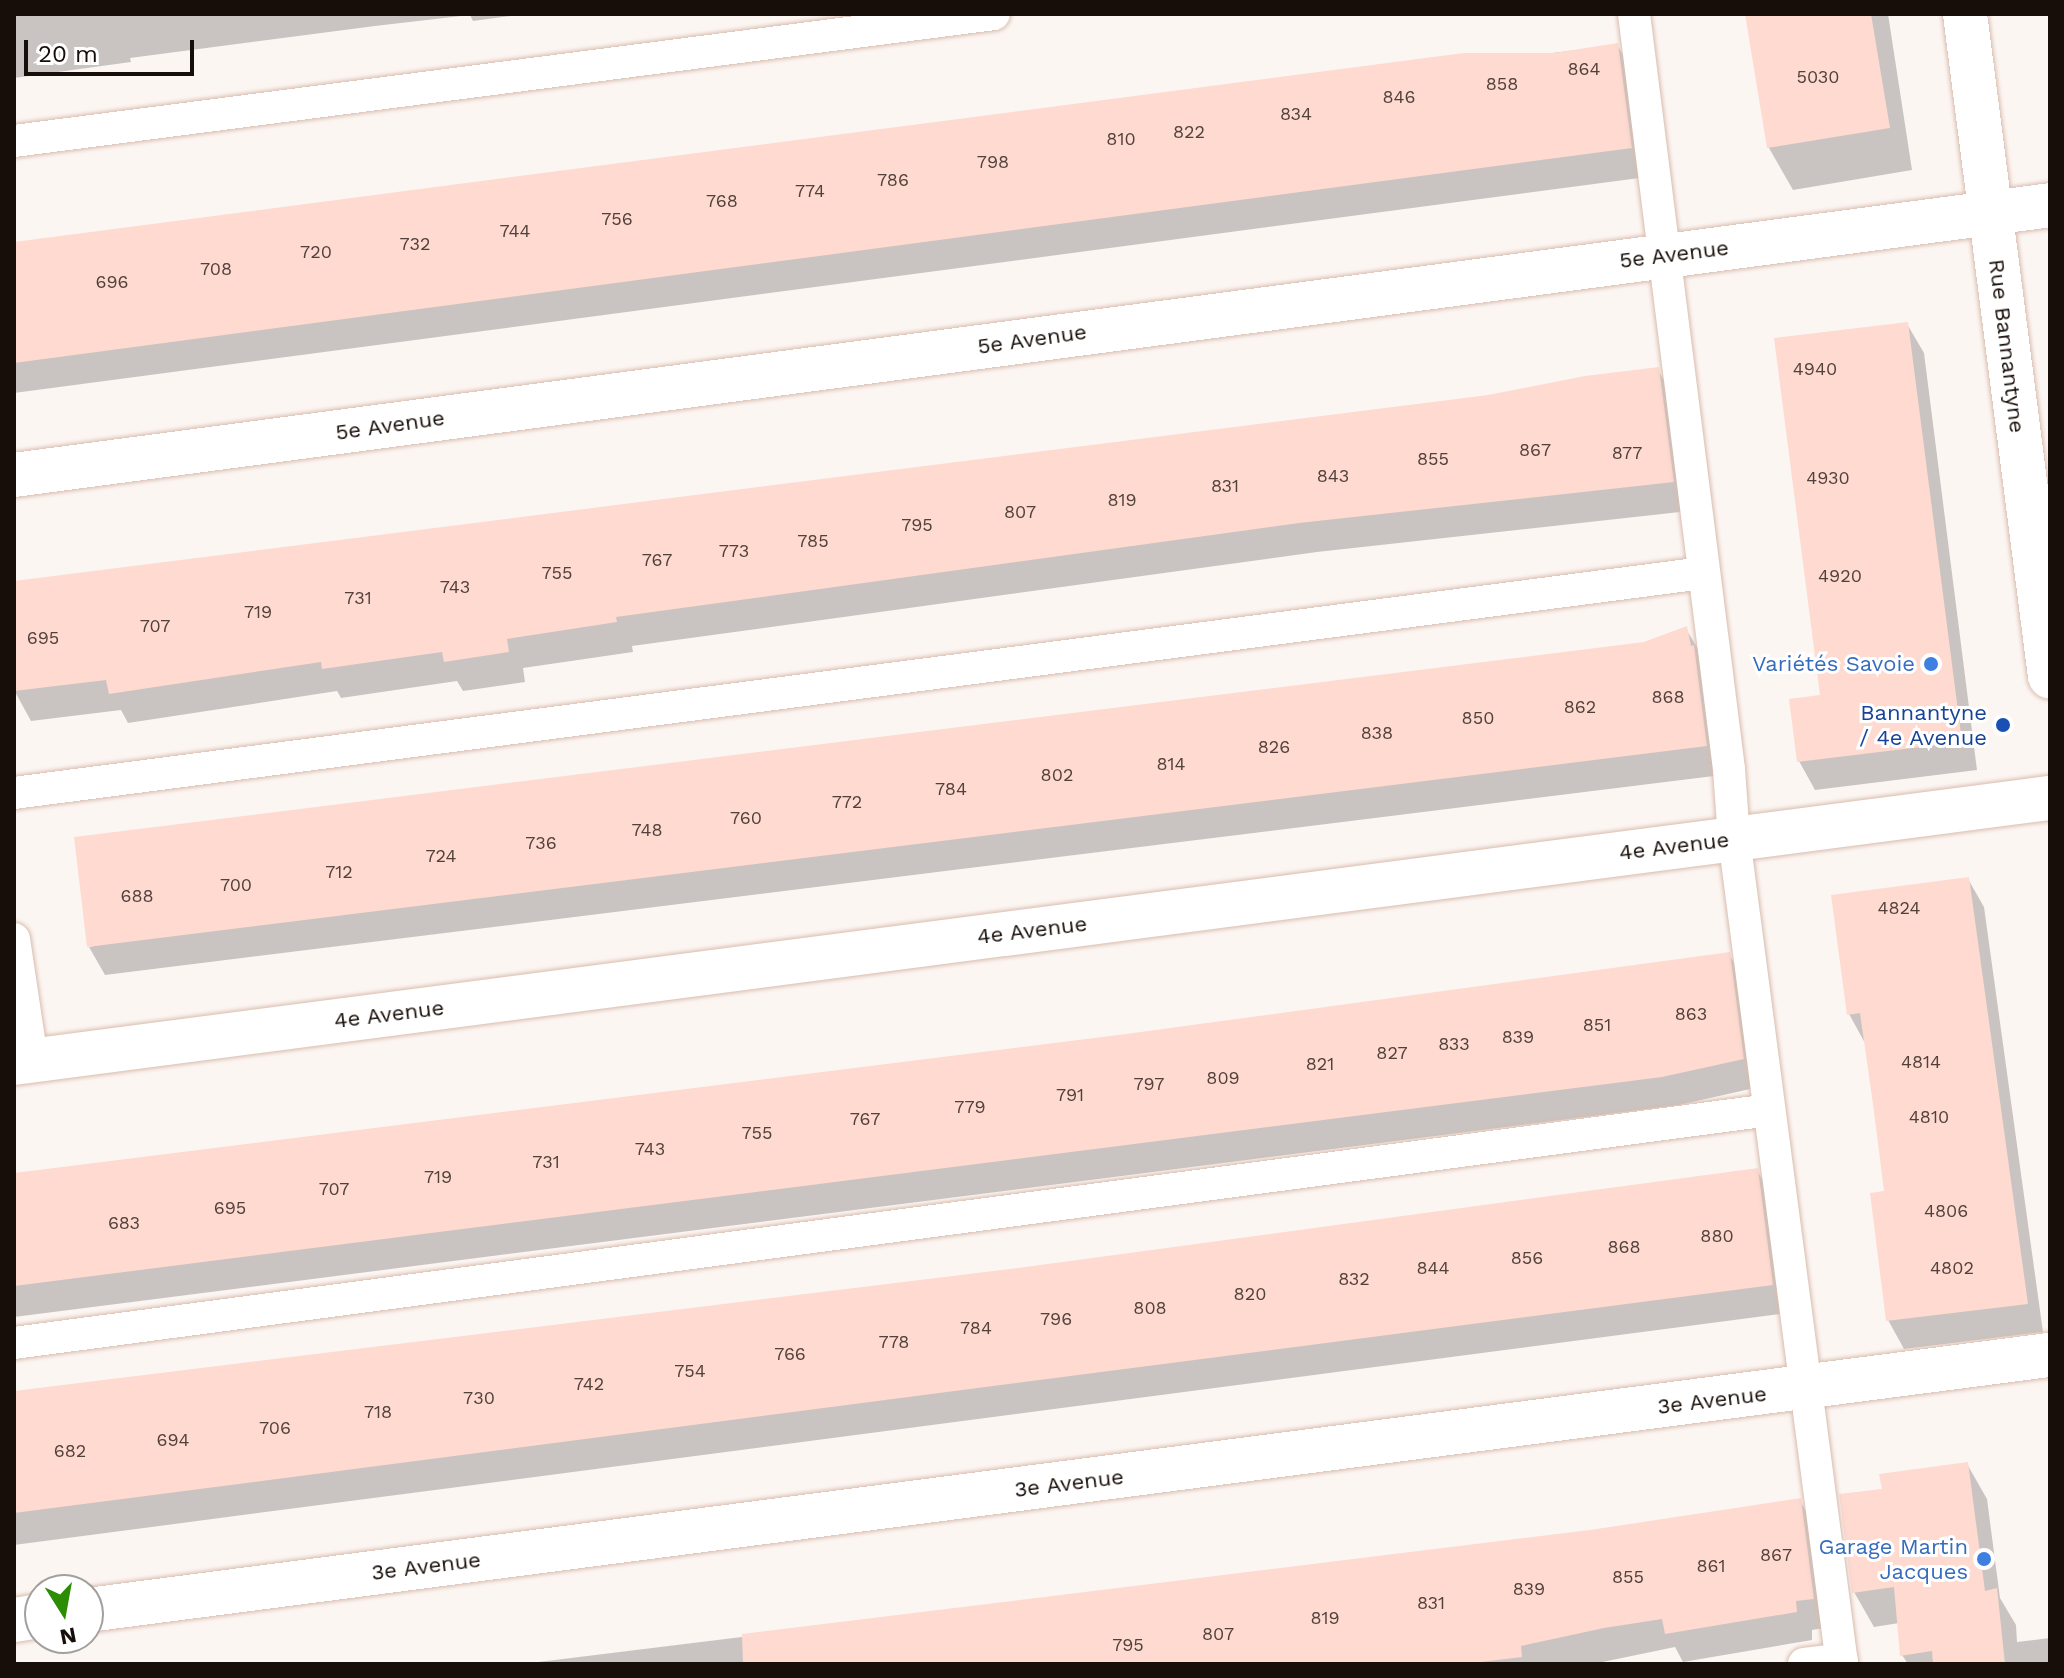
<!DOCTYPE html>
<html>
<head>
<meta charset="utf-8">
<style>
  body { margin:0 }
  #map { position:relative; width:2064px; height:1678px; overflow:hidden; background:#fcf6f3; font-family:"Work Sans",sans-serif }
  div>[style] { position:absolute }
  .shadow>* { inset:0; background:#0003 }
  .building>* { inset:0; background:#fedad1 }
  .roads { filter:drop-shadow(0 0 2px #d9bcad) drop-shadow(0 0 2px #d9bcad) }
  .service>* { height:32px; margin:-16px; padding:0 16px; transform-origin:16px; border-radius:16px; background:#fff }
  .minor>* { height:44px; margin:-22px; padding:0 22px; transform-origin:22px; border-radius:22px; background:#fff }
  .tertiary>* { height:44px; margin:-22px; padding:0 22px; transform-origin:22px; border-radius:22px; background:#fff }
  .dots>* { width:22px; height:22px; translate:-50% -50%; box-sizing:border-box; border:4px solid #fff; border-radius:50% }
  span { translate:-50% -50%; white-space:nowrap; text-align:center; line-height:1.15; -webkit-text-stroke:6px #fff; paint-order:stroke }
  .number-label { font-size:18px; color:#52413b }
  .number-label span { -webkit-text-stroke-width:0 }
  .street-label { font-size:22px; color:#180e09 }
  .shop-label { font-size:22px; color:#366cbe }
  .right { translate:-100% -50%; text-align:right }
  .transit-label { font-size:22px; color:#164399 }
  .frame { position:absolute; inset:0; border:16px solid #180e09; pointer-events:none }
  .north { position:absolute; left:24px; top:1574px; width:80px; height:80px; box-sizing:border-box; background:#fff; border:2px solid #a39f9d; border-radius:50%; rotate:169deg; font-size:22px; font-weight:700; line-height:32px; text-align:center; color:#180e09 }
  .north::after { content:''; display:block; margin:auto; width:28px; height:36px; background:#2a8d03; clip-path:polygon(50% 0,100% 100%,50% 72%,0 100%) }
  .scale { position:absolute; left:24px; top:40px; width:170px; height:36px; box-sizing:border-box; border:4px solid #180e09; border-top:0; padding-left:10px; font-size:24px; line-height:28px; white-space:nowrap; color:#180e09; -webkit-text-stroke:6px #fff; paint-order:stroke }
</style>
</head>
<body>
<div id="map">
  <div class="shadow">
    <div style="clip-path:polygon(14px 14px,526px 14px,473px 21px,470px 15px,375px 26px,130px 58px,131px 62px,14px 78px)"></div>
    <div style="clip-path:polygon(1747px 14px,1888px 14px,1912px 170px,1793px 190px,1769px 148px)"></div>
    <div style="clip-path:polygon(1617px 45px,1634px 73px,1647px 177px,14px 393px,14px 244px)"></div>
    <div style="clip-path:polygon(1907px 324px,1924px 353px,1977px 770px,1815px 790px,1799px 761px,1822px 696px)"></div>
    <div style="clip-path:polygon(1658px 370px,1675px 399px,1689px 511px,1317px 552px,632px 646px,633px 652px,523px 668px,525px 682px,463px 691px,457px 681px,341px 698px,337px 691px,128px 723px,121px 710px,31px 721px,14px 690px,14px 583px,1489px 397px)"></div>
    <div style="clip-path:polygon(1686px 629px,1703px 657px,1722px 775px,105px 975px,89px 947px,1644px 644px)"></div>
    <div style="clip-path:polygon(1968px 879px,1984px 907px,2043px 1332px,1904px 1349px,1888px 1320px,1886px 1193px,1865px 1043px,1849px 1014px)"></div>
    <div style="clip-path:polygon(1729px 954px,1745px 983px,1759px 1087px,1679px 1105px,14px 1317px,14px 1176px,1126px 1036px)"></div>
    <div style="clip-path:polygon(1757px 1170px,1773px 1199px,1788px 1313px,14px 1545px,14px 1393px,1019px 1269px)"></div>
    <div style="clip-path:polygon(1967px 1464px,1987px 1499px,2000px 1598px,2016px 1625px,2017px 1642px,2050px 1638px,2050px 1664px,1908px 1664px,1902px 1655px,1899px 1623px,1874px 1627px,1854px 1592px,1885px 1490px)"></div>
    <div style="clip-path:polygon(1800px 1501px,1817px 1529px,1829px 1627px,1812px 1630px,1812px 1640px,1683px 1662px,1675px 1647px,1593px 1664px,522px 1664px,1488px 1545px)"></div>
  </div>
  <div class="building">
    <div style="clip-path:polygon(1745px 14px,1871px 14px,1890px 128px,1767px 148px)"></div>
    <div style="clip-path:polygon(1618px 43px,1632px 148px,14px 363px,14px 242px,1464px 53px,1554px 53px)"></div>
    <div style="clip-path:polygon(1908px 322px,1962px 742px,1797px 762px,1789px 699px,1820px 695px,1774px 338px)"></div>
    <div style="clip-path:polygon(1659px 367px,1674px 482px,1299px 523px,616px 617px,617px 622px,507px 639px,509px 652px,444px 662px,442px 652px,322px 669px,321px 662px,109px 694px,106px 680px,14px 691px,14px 581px,1488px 395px,1585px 376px)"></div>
    <div style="clip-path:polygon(1687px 626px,1691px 646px,1694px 645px,1707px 746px,87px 947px,74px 837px,1644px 642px)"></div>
    <div style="clip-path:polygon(1969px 877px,2028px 1304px,1886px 1321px,1870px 1193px,1884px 1191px,1873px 1104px,1860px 1013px,1847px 1015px,1831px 895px)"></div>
    <div style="clip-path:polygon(1730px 952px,1744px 1059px,1662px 1077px,14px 1286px,14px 1173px,1126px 1034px)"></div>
    <div style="clip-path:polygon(1758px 1168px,1773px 1285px,14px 1513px,14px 1391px,1018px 1268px)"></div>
    <div style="clip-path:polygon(1968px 1462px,1985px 1591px,1997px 1588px,2005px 1664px,1933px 1664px,1932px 1651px,1900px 1656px,1894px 1587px,1852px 1593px,1839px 1494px,1882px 1489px,1879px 1474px)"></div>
    <div style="clip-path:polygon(1801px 1498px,1814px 1599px,1796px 1601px,1797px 1612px,1665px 1634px,1662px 1619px,1604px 1628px,1521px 1646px,1522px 1657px,1464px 1664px,743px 1664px,742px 1634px,1590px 1530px)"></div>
  </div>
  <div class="roads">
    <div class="service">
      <div style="left:1634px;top:14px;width:761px;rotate:82.83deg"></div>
      <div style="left:1729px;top:769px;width:69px;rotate:85.9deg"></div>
      <div style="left:1734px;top:838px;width:833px;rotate:82.55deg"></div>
      <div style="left:14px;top:141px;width:988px;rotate:-7.38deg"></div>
      <div style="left:14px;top:793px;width:1704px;rotate:-7.42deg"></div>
      <div style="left:14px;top:939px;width:122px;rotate:81.5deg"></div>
      <div style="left:14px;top:1343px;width:1770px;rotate:-7.56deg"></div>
      <div style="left:1804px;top:1664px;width:38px;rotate:-7deg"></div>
    </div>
    <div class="minor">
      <div style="left:14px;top:475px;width:2054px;rotate:-7.55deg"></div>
      <div style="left:14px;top:1063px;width:2053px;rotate:-7.42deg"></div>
      <div style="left:88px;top:1610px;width:1979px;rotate:-7.41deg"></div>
      <div style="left:14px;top:1620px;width:26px;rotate:-9deg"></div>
    </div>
    <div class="tertiary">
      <div style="left:1965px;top:14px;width:668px;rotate:82.69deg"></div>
    </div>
  </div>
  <div class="dots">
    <div style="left:1931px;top:664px;background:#3f7fe0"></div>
    <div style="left:2003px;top:725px;background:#1a4fb4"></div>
    <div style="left:1984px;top:1559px;background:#3f7fe0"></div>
  </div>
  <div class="number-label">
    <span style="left:1584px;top:69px">864</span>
    <span style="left:1818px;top:77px">5030</span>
    <span style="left:1502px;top:84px">858</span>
    <span style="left:1399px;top:97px">846</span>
    <span style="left:1296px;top:114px">834</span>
    <span style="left:1189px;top:132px">822</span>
    <span style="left:1121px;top:139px">810</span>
    <span style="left:993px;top:162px">798</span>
    <span style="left:893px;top:180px">786</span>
    <span style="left:810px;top:191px">774</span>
    <span style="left:722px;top:201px">768</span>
    <span style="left:617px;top:219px">756</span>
    <span style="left:515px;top:231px">744</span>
    <span style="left:415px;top:244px">732</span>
    <span style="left:316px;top:252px">720</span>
    <span style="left:216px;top:269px">708</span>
    <span style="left:112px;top:282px">696</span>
    <span style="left:1815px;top:369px">4940</span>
    <span style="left:1535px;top:450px">867</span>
    <span style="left:1627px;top:453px">877</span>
    <span style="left:1433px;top:459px">855</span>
    <span style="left:1333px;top:476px">843</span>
    <span style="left:1828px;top:478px">4930</span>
    <span style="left:1225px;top:486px">831</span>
    <span style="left:1122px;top:500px">819</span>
    <span style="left:1020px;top:512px">807</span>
    <span style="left:917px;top:525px">795</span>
    <span style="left:813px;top:541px">785</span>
    <span style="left:734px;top:551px">773</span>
    <span style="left:657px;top:560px">767</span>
    <span style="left:557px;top:573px">755</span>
    <span style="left:1840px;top:576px">4920</span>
    <span style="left:455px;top:587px">743</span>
    <span style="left:358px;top:598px">731</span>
    <span style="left:258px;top:612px">719</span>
    <span style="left:155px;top:626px">707</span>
    <span style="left:43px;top:638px">695</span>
    <span style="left:1668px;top:697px">868</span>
    <span style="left:1580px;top:707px">862</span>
    <span style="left:1478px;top:718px">850</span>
    <span style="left:1377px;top:733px">838</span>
    <span style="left:1274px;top:747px">826</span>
    <span style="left:1171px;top:764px">814</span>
    <span style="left:1057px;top:775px">802</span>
    <span style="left:951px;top:789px">784</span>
    <span style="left:847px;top:802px">772</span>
    <span style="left:746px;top:818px">760</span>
    <span style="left:647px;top:830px">748</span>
    <span style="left:541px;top:843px">736</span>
    <span style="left:441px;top:856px">724</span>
    <span style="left:339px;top:872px">712</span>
    <span style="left:236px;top:885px">700</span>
    <span style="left:137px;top:896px">688</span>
    <span style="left:1899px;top:908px">4824</span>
    <span style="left:1691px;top:1014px">863</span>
    <span style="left:1597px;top:1025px">851</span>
    <span style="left:1518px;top:1037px">839</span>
    <span style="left:1454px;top:1044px">833</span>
    <span style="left:1392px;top:1053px">827</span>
    <span style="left:1921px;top:1062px">4814</span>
    <span style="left:1320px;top:1064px">821</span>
    <span style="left:1223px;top:1078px">809</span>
    <span style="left:1149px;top:1084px">797</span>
    <span style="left:1070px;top:1095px">791</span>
    <span style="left:970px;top:1107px">779</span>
    <span style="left:1929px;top:1117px">4810</span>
    <span style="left:865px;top:1119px">767</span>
    <span style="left:757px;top:1133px">755</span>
    <span style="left:650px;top:1149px">743</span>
    <span style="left:546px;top:1162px">731</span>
    <span style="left:438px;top:1177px">719</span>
    <span style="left:334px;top:1189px">707</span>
    <span style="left:230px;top:1208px">695</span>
    <span style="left:1946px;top:1211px">4806</span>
    <span style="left:124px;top:1223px">683</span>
    <span style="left:1717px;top:1236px">880</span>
    <span style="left:1624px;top:1247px">868</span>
    <span style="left:1527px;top:1258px">856</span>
    <span style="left:1433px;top:1268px">844</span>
    <span style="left:1952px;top:1268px">4802</span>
    <span style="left:1354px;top:1279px">832</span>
    <span style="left:1250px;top:1294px">820</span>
    <span style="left:1150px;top:1308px">808</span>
    <span style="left:1056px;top:1319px">796</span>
    <span style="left:976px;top:1328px">784</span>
    <span style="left:894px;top:1342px">778</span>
    <span style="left:790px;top:1354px">766</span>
    <span style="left:690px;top:1371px">754</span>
    <span style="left:589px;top:1384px">742</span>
    <span style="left:479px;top:1398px">730</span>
    <span style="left:378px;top:1412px">718</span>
    <span style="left:275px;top:1428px">706</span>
    <span style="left:173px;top:1440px">694</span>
    <span style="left:70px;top:1451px">682</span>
    <span style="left:1776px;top:1555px">867</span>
    <span style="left:1711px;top:1566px">861</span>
    <span style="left:1628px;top:1577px">855</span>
    <span style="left:1529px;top:1589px">839</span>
    <span style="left:1431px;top:1603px">831</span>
    <span style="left:1325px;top:1618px">819</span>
    <span style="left:1218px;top:1634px">807</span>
    <span style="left:1128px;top:1645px">795</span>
  </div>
  <div class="street-label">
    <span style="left:1674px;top:254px;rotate:-7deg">5e Avenue</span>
    <span style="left:1032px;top:339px;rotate:-8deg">5e Avenue</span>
    <span style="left:2007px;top:346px;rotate:83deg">Rue Bannantyne</span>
    <span style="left:390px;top:425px;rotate:-8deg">5e Avenue</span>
    <span style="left:1674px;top:846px;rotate:-7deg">4e Avenue</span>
    <span style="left:1032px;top:930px;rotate:-7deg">4e Avenue</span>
    <span style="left:389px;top:1014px;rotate:-7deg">4e Avenue</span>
    <span style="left:1712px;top:1400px;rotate:-7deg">3e Avenue</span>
    <span style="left:1069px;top:1483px;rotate:-7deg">3e Avenue</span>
    <span style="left:426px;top:1566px;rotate:-7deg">3e Avenue</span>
  </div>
  <div class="shop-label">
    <span class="right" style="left:1915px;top:664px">Variétés Savoie</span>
    <span class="right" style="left:1968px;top:1559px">Garage Martin<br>Jacques</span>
  </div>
  <div class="transit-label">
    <span class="right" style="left:1987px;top:725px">Bannantyne<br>/ 4e Avenue</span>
  </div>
  <div class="frame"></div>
  <div class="north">N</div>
  <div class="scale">20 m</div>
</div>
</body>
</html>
